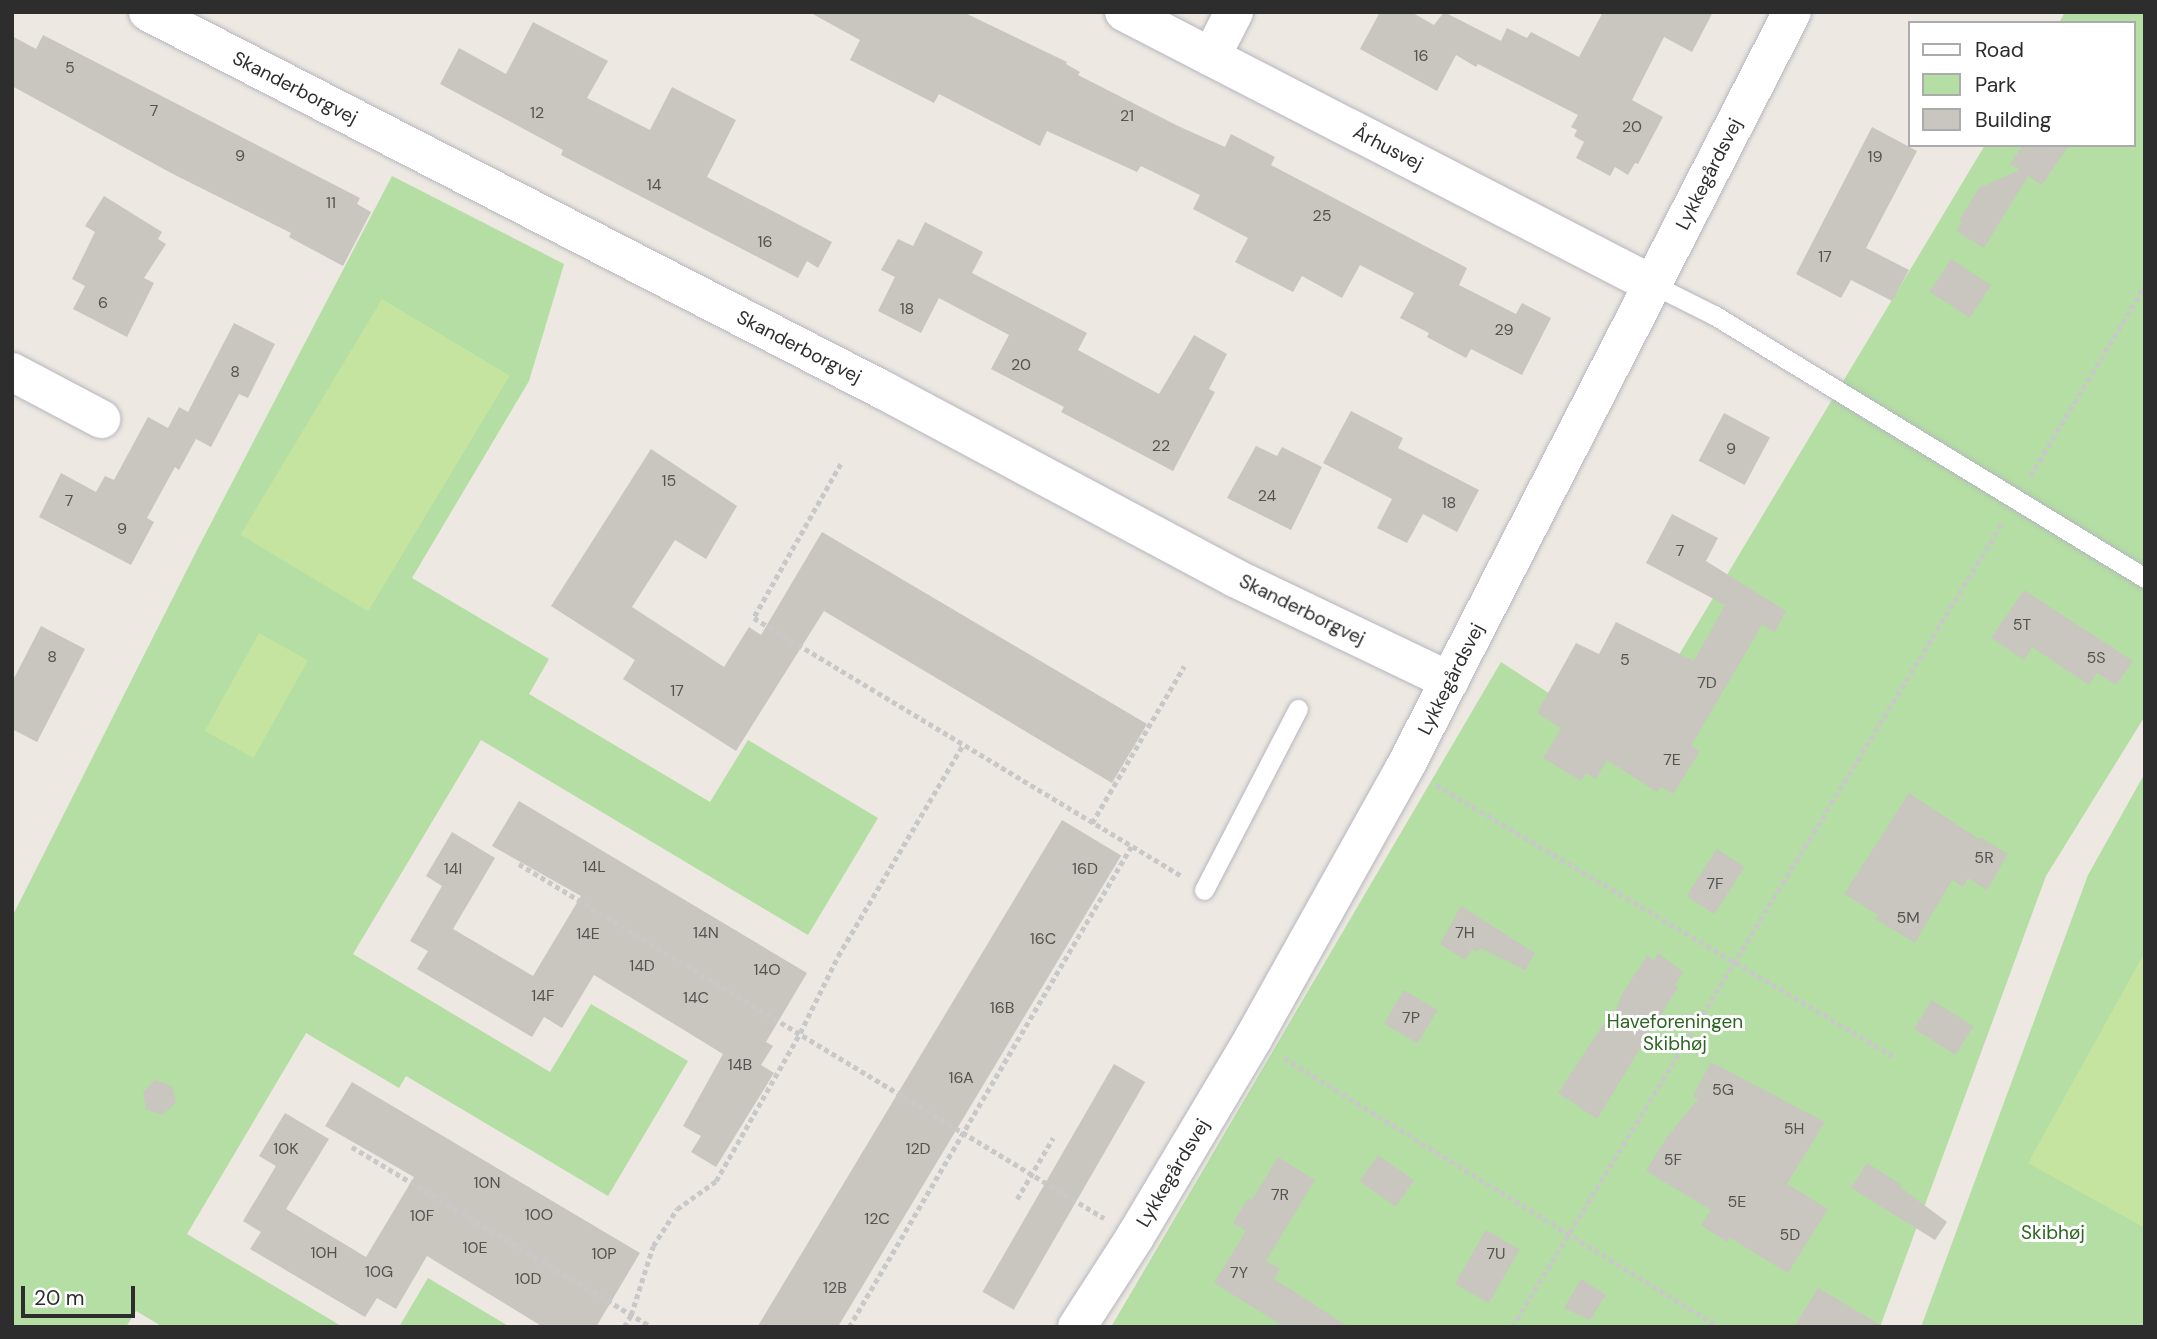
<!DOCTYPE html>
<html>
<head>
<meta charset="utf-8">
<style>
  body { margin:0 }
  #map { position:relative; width:2157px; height:1339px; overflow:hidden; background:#ede8e1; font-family:"DM Sans",sans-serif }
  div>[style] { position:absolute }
  .green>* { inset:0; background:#b4dea3 }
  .pitch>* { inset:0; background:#c4e4a0; transform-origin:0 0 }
  .building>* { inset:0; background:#c9c6bf; transform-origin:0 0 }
  .path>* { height:4.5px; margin-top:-2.25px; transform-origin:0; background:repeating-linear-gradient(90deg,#c8c8c8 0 5px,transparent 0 8.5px) }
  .roads { filter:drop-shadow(0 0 2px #b4b6bf) drop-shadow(0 0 2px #b4b6bf) }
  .lane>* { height:19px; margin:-9.5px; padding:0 9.5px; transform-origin:9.5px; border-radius:9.5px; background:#fff }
  .street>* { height:38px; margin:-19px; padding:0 19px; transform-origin:19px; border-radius:19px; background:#fff }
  span { translate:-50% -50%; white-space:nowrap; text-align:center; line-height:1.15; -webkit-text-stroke:6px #fff; paint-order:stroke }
  .number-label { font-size:16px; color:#545352 }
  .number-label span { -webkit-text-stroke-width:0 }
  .street-label { font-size:19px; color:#2d2d2d }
  .park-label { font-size:19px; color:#2d6522 }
  .frame { position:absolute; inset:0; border:14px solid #2d2d2d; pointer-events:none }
  .legend { position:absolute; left:1908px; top:21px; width:228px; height:126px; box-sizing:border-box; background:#fff; border:2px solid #ababab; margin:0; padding:9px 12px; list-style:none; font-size:21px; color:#2d2d2d }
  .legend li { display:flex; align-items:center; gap:14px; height:35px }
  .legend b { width:35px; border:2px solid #ababab }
  .scale { position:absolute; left:21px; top:1286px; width:114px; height:32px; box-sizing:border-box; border:4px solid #2d2d2d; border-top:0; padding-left:9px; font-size:21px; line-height:24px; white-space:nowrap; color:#2d2d2d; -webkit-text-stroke:5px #fff; paint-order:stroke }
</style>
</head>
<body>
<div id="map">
  <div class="green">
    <div style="clip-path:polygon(2065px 12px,2145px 12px,2145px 716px,2046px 876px,1880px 1327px,1111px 1327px,1501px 662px,1626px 743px,1985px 145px,2134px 145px,2134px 23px,2059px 23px)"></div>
    <div style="clip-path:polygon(392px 176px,564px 264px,529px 381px,412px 578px,549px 659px,529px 694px,710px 802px,748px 740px,878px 818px,808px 935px,481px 740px,353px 954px,550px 1072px,591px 1004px,688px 1061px,608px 1196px,406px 1076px,399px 1088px,306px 1033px,187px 1234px,343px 1327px,163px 1327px,136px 1311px,126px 1327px,12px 1327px,12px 917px,198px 548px)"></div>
    <div style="clip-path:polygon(2145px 773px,2145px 1327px,1921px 1327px,2088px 875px)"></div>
    <div style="clip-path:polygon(428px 1278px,510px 1327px,399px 1327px)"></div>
  </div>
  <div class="pitch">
    <div style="left:382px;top:299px;width:149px;height:275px;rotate:31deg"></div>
    <div style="left:259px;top:633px;width:56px;height:112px;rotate:29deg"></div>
    <div style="clip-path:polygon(2145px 952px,2145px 1228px,2028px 1163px)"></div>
  </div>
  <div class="building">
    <div style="clip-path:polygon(809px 12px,963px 12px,1067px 62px,1066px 64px,1080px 72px,1078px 75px,1178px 126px,1225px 147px,1231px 134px,1275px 157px,1271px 165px,1467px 268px,1459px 285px,1516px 314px,1522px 303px,1551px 318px,1522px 375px,1471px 349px,1466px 358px,1427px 337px,1429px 333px,1400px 318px,1414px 293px,1360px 265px,1342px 298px,1302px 276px,1293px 292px,1235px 262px,1248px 238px,1193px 209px,1200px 195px,1141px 166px,1137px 172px,1047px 131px,1040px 146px,939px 94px,934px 103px,850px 60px,860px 40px)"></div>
    <div style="clip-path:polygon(1380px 12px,1411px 12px,1434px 25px,1444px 12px,1501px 41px,1507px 28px,1527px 38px,1531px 32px,1579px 57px,1603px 12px,1713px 12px,1692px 52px,1664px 37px,1632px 100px,1663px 117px,1638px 164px,1635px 163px,1628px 175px,1615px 167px,1610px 176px,1576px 158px,1584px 142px,1574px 136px,1577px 130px,1571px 127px,1578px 115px,1478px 64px,1476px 67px,1456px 55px,1437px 91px,1360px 49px)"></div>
    <div style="clip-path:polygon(533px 22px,608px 61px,587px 98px,650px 130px,672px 87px,736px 120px,707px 177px,832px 242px,818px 268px,807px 261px,798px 278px,561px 155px,563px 150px,440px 84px,459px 48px,506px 74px)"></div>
    <div style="clip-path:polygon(43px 35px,360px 198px,357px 204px,371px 212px,343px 266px,289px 237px,291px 233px,171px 173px,12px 86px,12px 36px,36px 49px)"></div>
    <div style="clip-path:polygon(1872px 127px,1917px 151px,1866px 248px,1909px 270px,1892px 301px,1851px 280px,1841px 298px,1796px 274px)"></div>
    <div style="clip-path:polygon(2023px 145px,2069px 145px,2042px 185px,2028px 176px,1984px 248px,1956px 231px,1962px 222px,1959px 220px,1979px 188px,2020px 170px,2010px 164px)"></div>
    <div style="clip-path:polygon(104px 196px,162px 232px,158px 239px,166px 244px,144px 278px,154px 283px,127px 337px,73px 309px,85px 286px,72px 279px,95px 232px,85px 226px)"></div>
    <div style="clip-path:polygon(925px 222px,983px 252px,972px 273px,1087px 333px,1078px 350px,1159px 394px,1194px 335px,1227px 354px,1209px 389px,1215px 392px,1173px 471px,1061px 412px,1064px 407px,991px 369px,1009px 335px,939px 298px,921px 333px,878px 311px,895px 277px,881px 270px,898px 239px,913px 246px)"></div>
    <div style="left:1951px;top:259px;width:48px;height:39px;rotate:33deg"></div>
    <div style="clip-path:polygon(234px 323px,275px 344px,248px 398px,239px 394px,211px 447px,196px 439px,179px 470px,175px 467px,147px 518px,154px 522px,131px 565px,39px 517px,61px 473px,96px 492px,105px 476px,114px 480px,148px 417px,168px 428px,179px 407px,188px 412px)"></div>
    <div style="clip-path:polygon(1351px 411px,1403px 438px,1398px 448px,1479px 490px,1457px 532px,1423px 514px,1407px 543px,1377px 528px,1392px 499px,1323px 463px)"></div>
    <div style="left:1724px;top:413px;width:52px;height:54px;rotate:28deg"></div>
    <div style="clip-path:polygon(1256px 446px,1277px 456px,1282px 447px,1322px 467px,1291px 530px,1227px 498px)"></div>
    <div style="clip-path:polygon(651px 449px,737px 506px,706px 559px,675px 540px,632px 607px,724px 667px,749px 627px,761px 635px,822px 532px,1147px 724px,1112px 783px,824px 611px,736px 751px,623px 679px,635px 660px,551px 606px)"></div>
    <div style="clip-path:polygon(1672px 514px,1718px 538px,1706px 561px,1786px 611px,1775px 632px,1762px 625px,1691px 746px,1700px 751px,1673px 794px,1661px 787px,1657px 792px,1607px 760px,1596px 779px,1586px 773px,1581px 781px,1543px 758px,1561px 728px,1537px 713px,1576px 643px,1599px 654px,1616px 622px,1694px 661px,1725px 605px,1646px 563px)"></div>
    <div style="clip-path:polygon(2024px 590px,2133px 661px,2116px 685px,2097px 673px,2089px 685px,2032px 647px,2024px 660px,1991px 638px)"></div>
    <div style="clip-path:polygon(41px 626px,85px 649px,37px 742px,12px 729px,12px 682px)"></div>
    <div style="clip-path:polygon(1909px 793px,1979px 839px,1980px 837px,2008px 854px,1987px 890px,1968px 878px,1963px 887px,1952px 880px,1915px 943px,1875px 919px,1878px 915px,1844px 894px)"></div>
    <div style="clip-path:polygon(519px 801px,807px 973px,766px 1042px,773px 1046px,761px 1065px,774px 1073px,716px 1167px,691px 1152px,701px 1136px,683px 1126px,723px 1054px,594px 975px,562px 1028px,544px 1017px,532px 1037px,417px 969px,428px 951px,410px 941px,442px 886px,426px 876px,452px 832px,495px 858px,453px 929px,533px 976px,581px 896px,492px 846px)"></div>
    <div style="left:1062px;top:820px;width:69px;height:591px;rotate:31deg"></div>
    <div style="left:1717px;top:849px;width:33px;height:56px;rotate:33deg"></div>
    <div style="clip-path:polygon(1461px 906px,1535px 953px,1525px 970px,1480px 948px,1478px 952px,1472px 949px,1465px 960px,1440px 944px)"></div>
    <div style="clip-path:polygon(1658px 953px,1683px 972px,1675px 985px,1678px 987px,1597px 1119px,1558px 1093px,1612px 1011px,1615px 1012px,1622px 994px,1647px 956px,1654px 960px)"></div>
    <div style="left:1404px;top:990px;width:39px;height:39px;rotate:31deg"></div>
    <div style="left:1932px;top:1000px;width:49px;height:34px;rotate:32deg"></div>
    <div style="clip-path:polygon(1711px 1062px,1825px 1122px,1787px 1184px,1828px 1209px,1788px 1273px,1730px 1238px,1727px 1242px,1701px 1225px,1711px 1210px,1646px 1171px,1667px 1137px,1698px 1099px,1693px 1096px)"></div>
    <div style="left:1114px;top:1064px;width:36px;height:263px;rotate:30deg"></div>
    <div style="clip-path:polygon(155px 1080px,172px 1086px,176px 1103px,162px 1115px,146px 1109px,143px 1092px)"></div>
    <div style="clip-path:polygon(352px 1082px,640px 1253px,596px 1327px,543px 1327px,427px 1256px,396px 1309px,377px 1298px,365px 1317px,250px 1249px,261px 1232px,243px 1221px,276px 1166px,259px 1156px,285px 1113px,329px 1139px,286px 1209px,366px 1257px,414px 1177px,325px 1126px)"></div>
    <div style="left:1378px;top:1155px;width:44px;height:32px;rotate:35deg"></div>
    <div style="clip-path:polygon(1278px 1157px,1315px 1180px,1266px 1261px,1280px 1269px,1274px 1279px,1349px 1327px,1285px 1327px,1214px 1283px,1246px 1231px,1233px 1223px,1248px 1198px,1252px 1200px)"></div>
    <div style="clip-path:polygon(1867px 1163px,1902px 1185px,1900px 1187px,1947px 1222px,1935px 1240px,1851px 1188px)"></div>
    <div style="left:1486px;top:1230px;width:39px;height:62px;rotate:30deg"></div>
    <div style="clip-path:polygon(1581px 1279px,1606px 1295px,1590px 1320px,1564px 1308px)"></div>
    <div style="clip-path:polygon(1818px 1288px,1884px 1327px,1794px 1327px)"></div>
  </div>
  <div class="path">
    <div style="left:841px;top:464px;width:177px;rotate:119.5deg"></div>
    <div style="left:754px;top:618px;width:498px;rotate:31.1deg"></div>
    <div style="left:2030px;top:476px;width:223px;rotate:-58.9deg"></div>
    <div style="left:1436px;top:785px;width:531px;rotate:30.67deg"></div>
    <div style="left:1092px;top:823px;width:182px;rotate:-59.6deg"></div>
    <div style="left:519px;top:864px;width:684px;rotate:31.18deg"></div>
    <div style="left:1284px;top:1058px;width:511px;rotate:31.73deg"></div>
    <div style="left:352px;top:1147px;width:349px;rotate:31deg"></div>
    <div style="left:1017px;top:1199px;width:71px;rotate:-59.5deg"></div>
    <div style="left:624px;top:1327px;width:14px;rotate:-60deg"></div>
    <div style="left:631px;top:1315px;width:72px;rotate:-72.3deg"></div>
    <div style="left:653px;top:1246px;width:44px;rotate:-57deg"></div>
    <div style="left:677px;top:1209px;width:48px;rotate:-35.7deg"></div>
    <div style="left:716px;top:1181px;width:170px;rotate:-60.4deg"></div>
    <div style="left:800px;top:1033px;width:86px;rotate:-63.7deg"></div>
    <div style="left:838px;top:956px;width:244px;rotate:-59.4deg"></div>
    <div style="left:849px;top:1327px;width:557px;rotate:-59.57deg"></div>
    <div style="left:1512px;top:1327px;width:942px;rotate:-58.64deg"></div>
  </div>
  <div class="roads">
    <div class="lane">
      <div style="left:1652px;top:284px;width:69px;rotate:26.6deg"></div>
      <div style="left:1714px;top:315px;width:505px;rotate:31.39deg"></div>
      <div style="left:1204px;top:890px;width:204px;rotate:-62.6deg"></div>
    </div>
    <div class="street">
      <div style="left:148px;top:12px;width:827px;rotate:27.22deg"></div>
      <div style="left:883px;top:390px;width:399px;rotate:28.1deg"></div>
      <div style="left:1235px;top:578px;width:238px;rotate:25.6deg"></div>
      <div style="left:1124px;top:12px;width:594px;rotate:27.26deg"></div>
      <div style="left:1211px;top:57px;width:51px;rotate:-62.9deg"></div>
      <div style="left:12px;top:372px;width:101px;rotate:27.8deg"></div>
      <div style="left:1077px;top:1327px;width:107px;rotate:-57.2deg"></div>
      <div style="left:1135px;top:1237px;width:230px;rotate:-59.2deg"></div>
      <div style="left:1253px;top:1039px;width:312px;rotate:-60.8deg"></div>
      <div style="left:1405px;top:767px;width:848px;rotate:-62.86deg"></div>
    </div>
  </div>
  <div class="number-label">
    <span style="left:1421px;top:56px">16</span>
    <span style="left:70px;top:68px">5</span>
    <span style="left:154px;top:111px">7</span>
    <span style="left:537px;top:113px">12</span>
    <span style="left:1127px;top:116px">21</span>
    <span style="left:1632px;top:127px">20</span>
    <span style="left:240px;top:156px">9</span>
    <span style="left:1875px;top:157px">19</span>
    <span style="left:654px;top:185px">14</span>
    <span style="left:331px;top:203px">11</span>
    <span style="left:1322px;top:216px">25</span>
    <span style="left:765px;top:242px">16</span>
    <span style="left:1825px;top:257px">17</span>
    <span style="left:103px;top:303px">6</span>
    <span style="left:907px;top:309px">18</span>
    <span style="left:1504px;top:330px">29</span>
    <span style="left:1021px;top:365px">20</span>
    <span style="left:235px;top:372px">8</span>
    <span style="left:1161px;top:446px">22</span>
    <span style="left:1731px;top:449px">9</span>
    <span style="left:669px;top:481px">15</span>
    <span style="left:1267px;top:496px">24</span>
    <span style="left:69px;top:501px">7</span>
    <span style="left:1449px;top:503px">18</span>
    <span style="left:122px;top:529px">9</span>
    <span style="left:1680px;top:551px">7</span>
    <span style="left:2022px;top:625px">5T</span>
    <span style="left:52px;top:657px">8</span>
    <span style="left:2096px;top:658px">5S</span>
    <span style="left:1625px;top:660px">5</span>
    <span style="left:1707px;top:683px">7D</span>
    <span style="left:677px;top:691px">17</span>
    <span style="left:1672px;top:760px">7E</span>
    <span style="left:1984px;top:858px">5R</span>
    <span style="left:594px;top:867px">14L</span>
    <span style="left:453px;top:869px">14I</span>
    <span style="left:1085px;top:869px">16D</span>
    <span style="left:1715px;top:884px">7F</span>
    <span style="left:1908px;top:918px">5M</span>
    <span style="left:706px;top:933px">14N</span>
    <span style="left:1465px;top:933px">7H</span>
    <span style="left:588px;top:934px">14E</span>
    <span style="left:1043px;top:939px">16C</span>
    <span style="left:642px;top:966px">14D</span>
    <span style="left:767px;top:970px">14O</span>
    <span style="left:543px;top:996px">14F</span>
    <span style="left:696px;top:998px">14C</span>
    <span style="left:1002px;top:1008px">16B</span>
    <span style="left:1411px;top:1018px">7P</span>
    <span style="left:740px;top:1065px">14B</span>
    <span style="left:961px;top:1078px">16A</span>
    <span style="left:1723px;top:1090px">5G</span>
    <span style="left:1794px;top:1129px">5H</span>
    <span style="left:286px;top:1149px">10K</span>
    <span style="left:918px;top:1149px">12D</span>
    <span style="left:1673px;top:1160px">5F</span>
    <span style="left:487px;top:1183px">10N</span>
    <span style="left:1280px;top:1195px">7R</span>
    <span style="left:1737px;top:1202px">5E</span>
    <span style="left:539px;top:1215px">10O</span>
    <span style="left:422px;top:1216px">10F</span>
    <span style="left:877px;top:1219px">12C</span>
    <span style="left:1790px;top:1235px">5D</span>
    <span style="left:475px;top:1248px">10E</span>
    <span style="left:324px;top:1253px">10H</span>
    <span style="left:604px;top:1254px">10P</span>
    <span style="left:1496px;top:1254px">7U</span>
    <span style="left:379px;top:1272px">10G</span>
    <span style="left:1239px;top:1273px">7Y</span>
    <span style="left:528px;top:1279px">10D</span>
    <span style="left:835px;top:1288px">12B</span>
  </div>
  <div class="street-label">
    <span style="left:295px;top:88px;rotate:27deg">Skanderborgvej</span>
    <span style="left:1388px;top:148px;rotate:27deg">Århusvej</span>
    <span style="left:1709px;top:174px;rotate:-63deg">Lykkegårdsvej</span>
    <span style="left:799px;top:347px;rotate:27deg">Skanderborgvej</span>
    <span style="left:1302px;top:610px;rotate:26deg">Skanderborgvej</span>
    <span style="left:1451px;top:679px;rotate:-63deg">Lykkegårdsvej</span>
    <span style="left:1173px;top:1173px;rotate:-59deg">Lykkegårdsvej</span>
  </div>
  <div class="park-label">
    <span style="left:1675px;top:1033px">Haveforeningen<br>Skibhøj</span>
    <span style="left:2053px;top:1233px">Skibhøj</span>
  </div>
  <div class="frame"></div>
  <ul class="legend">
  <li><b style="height:9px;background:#fff"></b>Road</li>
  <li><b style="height:19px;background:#b4dea3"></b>Park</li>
  <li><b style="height:19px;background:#c9c6bf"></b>Building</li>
  </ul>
  <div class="scale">20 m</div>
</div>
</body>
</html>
